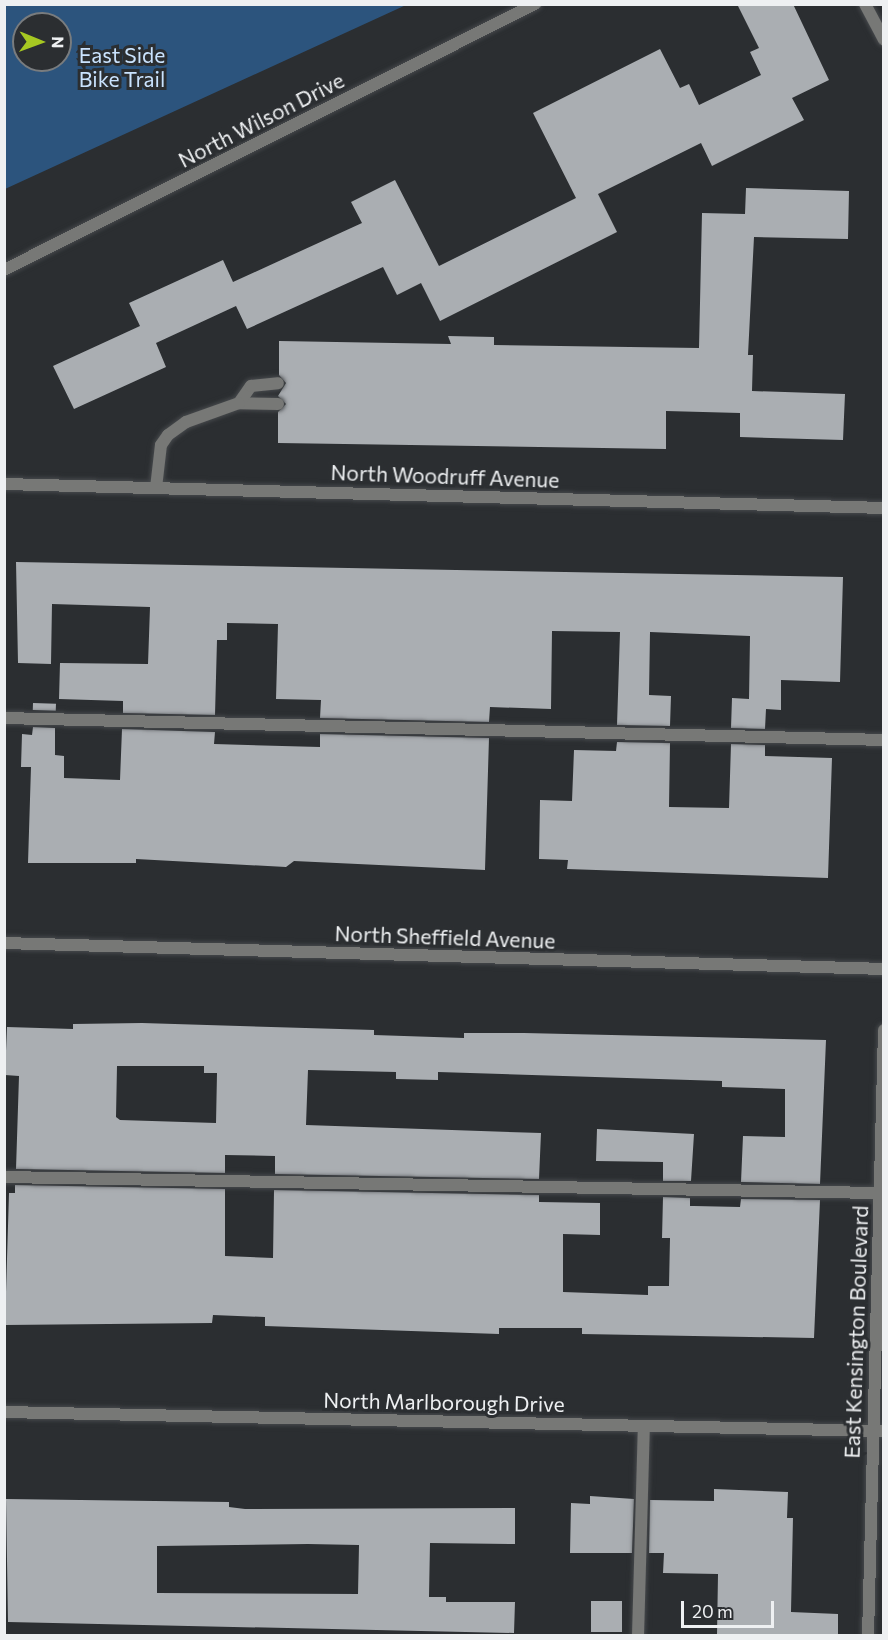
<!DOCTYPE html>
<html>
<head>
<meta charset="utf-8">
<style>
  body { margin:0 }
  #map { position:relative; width:888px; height:1640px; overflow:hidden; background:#2b2e31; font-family:Commissioner,sans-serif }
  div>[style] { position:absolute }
  .green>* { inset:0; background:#2c547d }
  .building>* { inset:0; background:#aaaeb2; transform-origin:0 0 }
  .roads { filter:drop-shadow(0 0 2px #46494c) drop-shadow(0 0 2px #46494c) }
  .service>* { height:12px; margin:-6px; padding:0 6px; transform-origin:6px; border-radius:6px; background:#777876 }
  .minor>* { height:12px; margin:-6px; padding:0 6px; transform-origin:6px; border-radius:6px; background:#777876 }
  .tertiary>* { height:12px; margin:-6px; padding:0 6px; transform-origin:6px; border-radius:6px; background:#777876 }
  span { translate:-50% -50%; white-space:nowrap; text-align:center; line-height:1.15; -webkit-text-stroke:6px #2b2e31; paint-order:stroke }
  .park-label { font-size:21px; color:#cae3fe }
  .street-label { font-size:21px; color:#eef0f2 }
  .frame { position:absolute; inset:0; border:6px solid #eef0f2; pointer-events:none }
  .north { position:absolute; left:12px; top:12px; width:60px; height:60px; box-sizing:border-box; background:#2b2e31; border:2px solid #797c7e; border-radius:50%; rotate:91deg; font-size:16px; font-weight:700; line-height:24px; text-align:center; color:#eef0f2 }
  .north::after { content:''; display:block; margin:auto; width:21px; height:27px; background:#a6c822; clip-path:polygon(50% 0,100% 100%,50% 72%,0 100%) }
  .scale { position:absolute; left:681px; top:1601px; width:93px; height:27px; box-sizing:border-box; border:3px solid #eef0f2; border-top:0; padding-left:8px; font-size:18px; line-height:21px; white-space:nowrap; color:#eef0f2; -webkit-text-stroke:4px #2b2e31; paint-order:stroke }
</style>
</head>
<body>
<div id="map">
  <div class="green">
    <div style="clip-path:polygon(evenodd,5px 4px,406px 4px,406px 5px,5px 189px,5px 4px,24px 24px,60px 24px,60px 60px,24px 60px,24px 24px)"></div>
  </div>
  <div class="building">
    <div style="clip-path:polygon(737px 4px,793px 4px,829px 80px,792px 98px,804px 120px,712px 166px,701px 143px,598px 194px,617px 232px,440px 321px,421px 283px,397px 295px,383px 267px,247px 329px,236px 306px,156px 343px,166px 367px,74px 409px,53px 366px,140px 326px,129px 303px,223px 260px,233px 282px,362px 223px,351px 202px,395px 180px,439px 266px,576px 198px,533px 113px,660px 49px,680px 88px,689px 84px,699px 105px,761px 75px,750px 52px,759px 48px)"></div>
    <div style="clip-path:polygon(746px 188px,849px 191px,848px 239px,754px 237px,748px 355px,753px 355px,752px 391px,845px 394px,843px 440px,740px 437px,740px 413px,666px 411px,666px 449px,278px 443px,278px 412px,286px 404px,278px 396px,286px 383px,279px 375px,279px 341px,451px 344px,448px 336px,494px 337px,494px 345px,699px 348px,702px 213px,745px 214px)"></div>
    <div style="clip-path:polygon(16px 562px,843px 577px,840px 682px,781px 680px,781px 710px,766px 709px,765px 729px,731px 728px,732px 698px,749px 699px,750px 636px,650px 632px,649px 695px,671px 696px,670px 726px,617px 725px,620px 632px,552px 631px,551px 709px,490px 707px,489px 722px,320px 718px,321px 700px,276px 699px,278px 624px,227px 623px,227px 640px,217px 640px,215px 715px,123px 713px,123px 701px,59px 699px,60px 663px,148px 664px,150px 607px,52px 604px,51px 664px,18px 663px)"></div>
    <div style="left:33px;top:703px;width:23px;height:7px;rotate:2deg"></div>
    <div style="clip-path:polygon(33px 727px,55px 728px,55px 755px,64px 756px,64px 778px,120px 780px,122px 729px,215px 732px,214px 744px,320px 747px,320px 734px,489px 738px,485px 870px,294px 861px,286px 867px,136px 859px,136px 863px,28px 863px,31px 767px,21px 767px,22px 734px,32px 735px)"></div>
    <div style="clip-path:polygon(617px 742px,670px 743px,669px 807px,729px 808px,731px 744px,765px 745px,765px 756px,832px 758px,828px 878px,567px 869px,568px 860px,539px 859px,540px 800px,572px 801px,574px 750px,616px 751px)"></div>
    <div style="clip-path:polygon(evenodd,142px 1023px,374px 1030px,374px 1035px,464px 1038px,464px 1033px,524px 1033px,826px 1040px,820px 1184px,741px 1182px,743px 1136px,785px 1137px,785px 1089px,722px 1087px,722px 1081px,438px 1072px,438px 1080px,396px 1079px,396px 1072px,308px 1070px,306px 1125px,541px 1133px,539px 1179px,275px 1174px,275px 1156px,225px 1155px,225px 1173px,16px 1169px,19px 1076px,5px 1075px,7px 1027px,73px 1029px,73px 1024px,142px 1023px,117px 1066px,204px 1066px,204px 1073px,217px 1073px,216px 1123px,120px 1120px,116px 1117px,117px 1066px)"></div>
    <div style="clip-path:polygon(597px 1129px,694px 1134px,691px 1181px,663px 1181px,663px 1162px,596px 1161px)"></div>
    <div style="clip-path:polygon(15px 1185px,225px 1189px,225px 1256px,273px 1258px,274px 1190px,539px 1195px,539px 1202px,600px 1203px,600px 1235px,563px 1234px,563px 1292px,648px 1295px,648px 1286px,669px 1286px,670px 1238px,662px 1238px,663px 1197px,690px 1198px,690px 1206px,694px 1206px,740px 1207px,741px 1199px,820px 1200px,814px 1338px,582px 1334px,582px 1328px,499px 1328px,499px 1334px,265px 1326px,265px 1317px,213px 1315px,212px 1323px,5px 1325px,9px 1193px,15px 1193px)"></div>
    <div style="clip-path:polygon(714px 1489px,788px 1492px,787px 1518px,793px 1518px,791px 1612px,838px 1614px,838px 1635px,717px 1635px,718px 1574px,663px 1573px,664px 1553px,649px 1553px,650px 1500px,714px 1501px)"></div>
    <div style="clip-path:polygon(590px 1496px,634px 1499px,632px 1553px,570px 1553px,571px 1503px,590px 1504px)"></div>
    <div style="clip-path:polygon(evenodd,6px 1499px,229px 1502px,229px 1507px,245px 1509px,515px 1508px,515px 1544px,430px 1543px,429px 1597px,446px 1597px,446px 1602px,515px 1602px,514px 1633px,8px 1622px,6px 1499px,308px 1544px,359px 1545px,358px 1594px,157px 1593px,157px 1546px,308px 1544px)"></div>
    <div style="left:591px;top:1601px;width:31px;height:31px"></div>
  </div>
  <div class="roads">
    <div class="service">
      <div style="left:278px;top:404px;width:39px;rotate:-179deg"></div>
      <div style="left:239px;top:403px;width:21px;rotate:-55deg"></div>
      <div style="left:251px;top:386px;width:27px;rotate:-6deg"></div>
      <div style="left:156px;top:488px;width:43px;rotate:-83.4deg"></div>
      <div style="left:161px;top:445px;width:12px;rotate:-55deg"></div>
      <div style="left:168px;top:435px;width:22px;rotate:-36deg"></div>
      <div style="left:186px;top:422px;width:56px;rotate:-19.7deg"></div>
      <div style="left:4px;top:718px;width:880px;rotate:1.43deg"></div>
      <div style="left:4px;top:1177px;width:875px;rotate:1.05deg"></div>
      <div style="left:638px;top:1636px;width:210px;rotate:-88.4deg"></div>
    </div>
    <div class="minor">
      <div style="left:865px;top:4px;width:40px;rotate:62deg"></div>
      <div style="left:4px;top:484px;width:880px;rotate:1.56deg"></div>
      <div style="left:4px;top:943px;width:880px;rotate:1.69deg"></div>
      <div style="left:4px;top:1412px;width:880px;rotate:1.24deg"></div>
      <div style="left:868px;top:1636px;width:606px;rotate:-88.49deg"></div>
    </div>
    <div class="tertiary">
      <div style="left:4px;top:270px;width:594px;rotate:-26.61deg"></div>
    </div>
  </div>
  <div class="park-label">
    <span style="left:122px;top:67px">East Side<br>Bike Trail</span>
  </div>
  <div class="street-label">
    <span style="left:261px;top:120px;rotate:-27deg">North Wilson Drive</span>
    <span style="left:445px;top:476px;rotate:2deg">North Woodruff Avenue</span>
    <span style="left:445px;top:937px;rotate:2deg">North Sheffield Avenue</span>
    <span style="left:856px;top:1332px;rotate:-88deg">East Kensington Boulevard</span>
    <span style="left:444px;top:1402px;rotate:1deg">North Marlborough Drive</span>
  </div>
  <div class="frame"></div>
  <div class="north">N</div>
  <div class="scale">20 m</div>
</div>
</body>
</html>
